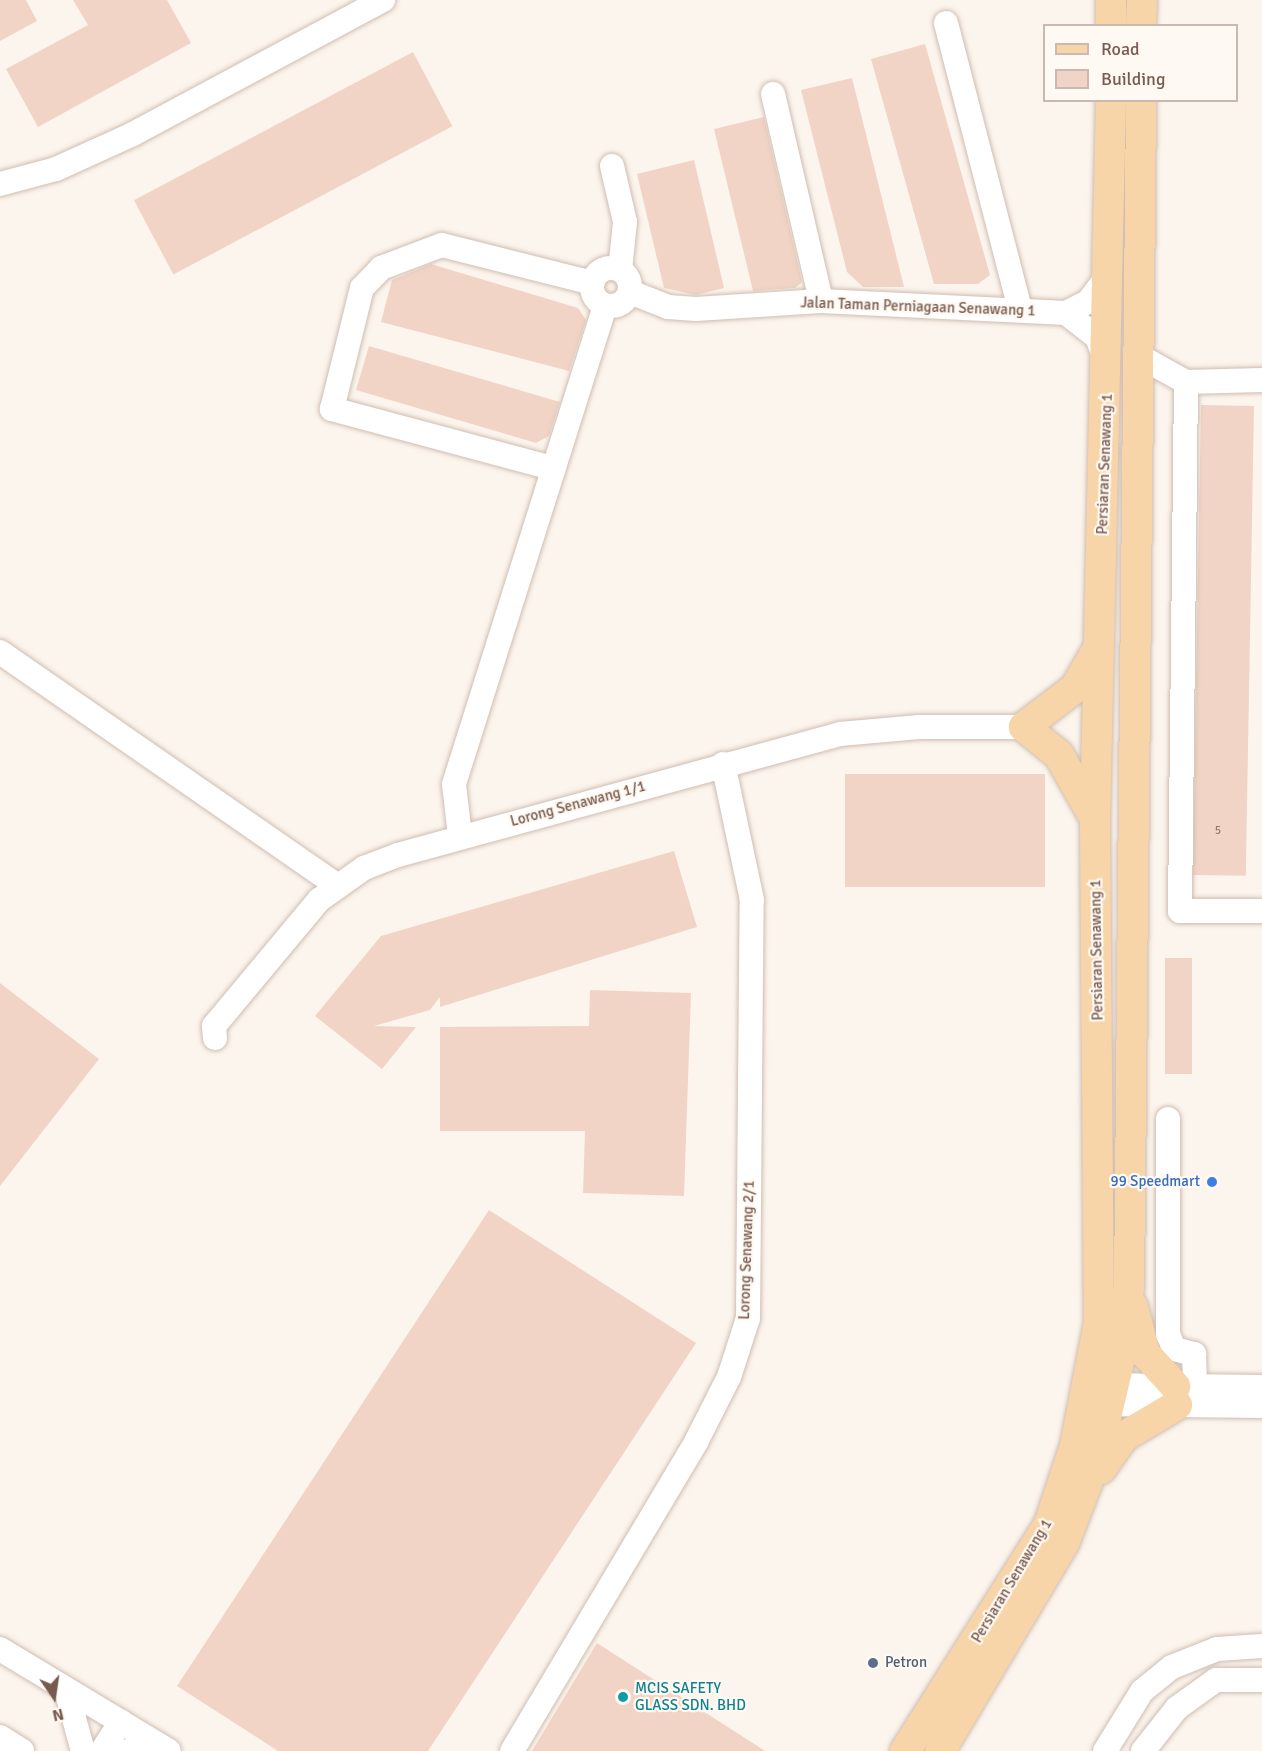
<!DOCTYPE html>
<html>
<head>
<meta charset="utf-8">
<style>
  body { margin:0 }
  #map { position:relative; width:1262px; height:1751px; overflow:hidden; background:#fcf5ed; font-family:Signika,sans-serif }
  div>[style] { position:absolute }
  .building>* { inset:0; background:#f1d4c5; transform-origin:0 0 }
  .roads { filter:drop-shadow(0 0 2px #cfbdb1) drop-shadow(0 0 2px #cfbdb1) }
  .minor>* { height:24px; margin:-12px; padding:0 12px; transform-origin:12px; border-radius:12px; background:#fff }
  .minor>.ring { margin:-12px; padding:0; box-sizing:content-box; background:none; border:24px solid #fff; border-radius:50% }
  .major>* { height:30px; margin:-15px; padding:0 15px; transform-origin:15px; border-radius:15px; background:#f8d5a8 }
  .dots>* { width:16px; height:16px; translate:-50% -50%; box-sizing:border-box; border:3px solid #fff9f3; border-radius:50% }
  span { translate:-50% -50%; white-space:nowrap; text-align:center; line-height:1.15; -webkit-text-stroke:4.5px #fff9f3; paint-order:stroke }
  .number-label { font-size:12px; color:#96796c }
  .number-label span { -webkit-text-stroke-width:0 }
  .street-label { font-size:15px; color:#785b4f }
  .shop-label { font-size:15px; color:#366cbe }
  .right { translate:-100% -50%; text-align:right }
  .service-label { font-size:15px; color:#4e5e75 }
  .left { translate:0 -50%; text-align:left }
  .culture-label { font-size:15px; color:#0d838f }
  .legend { position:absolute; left:1043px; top:24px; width:195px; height:78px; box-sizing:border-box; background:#fff9f3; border:2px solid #c9bab1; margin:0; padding:8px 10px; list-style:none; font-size:18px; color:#785b4f }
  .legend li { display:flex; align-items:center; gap:12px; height:30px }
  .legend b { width:30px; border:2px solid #c9bab1 }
  .north { position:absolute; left:24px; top:1667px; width:60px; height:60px; -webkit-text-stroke:4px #fff9f3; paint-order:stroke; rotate:167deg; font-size:16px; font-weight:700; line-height:24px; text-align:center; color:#785b4f }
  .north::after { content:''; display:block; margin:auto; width:21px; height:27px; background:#785b4f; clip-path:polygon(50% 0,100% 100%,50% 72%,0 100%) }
</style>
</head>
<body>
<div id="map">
  <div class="building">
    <div style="clip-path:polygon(0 0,26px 0,37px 21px,0 41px)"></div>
    <div style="clip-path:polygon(73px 0,167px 0,191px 43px,38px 127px,6px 69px,88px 25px)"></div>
    <div style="clip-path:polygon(925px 44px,990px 275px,978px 284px,934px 284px,871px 59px)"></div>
    <div style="left:413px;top:52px;width:84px;height:316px;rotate:62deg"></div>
    <div style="clip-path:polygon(852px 78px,904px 287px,863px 287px,847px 272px,801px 90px)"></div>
    <div style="clip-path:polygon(764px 117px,802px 282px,795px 288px,753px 291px,714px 129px)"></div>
    <div style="clip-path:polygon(694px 160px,724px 288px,696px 295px,664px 288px,637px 174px)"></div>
    <div style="clip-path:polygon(431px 264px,578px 308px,586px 320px,569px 371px,381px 322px,392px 280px)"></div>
    <div style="clip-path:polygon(369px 346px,560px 402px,549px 436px,536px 443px,356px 390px)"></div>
    <div style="left:1201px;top:405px;width:53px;height:470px;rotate:1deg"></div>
    <div style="left:845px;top:774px;width:200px;height:113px"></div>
    <div style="clip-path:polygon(674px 851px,697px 927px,440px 1007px,440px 997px,430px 1010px,374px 1026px,416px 1027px,382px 1069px,315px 1016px,381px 936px)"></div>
    <div style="left:1165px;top:958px;width:27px;height:116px"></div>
    <div style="clip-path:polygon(0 983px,99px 1059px,0 1186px)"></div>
    <div style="clip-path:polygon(590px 990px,691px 993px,684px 1196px,583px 1193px,585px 1131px,440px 1131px,440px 1027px,589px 1026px)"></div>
    <div style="clip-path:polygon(489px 1210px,696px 1343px,428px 1751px,278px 1751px,177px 1686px)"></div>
    <div style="clip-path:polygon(597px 1643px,765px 1751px,532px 1751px)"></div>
  </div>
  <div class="roads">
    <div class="minor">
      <div style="left:946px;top:23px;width:296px;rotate:75.5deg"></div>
      <div style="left:773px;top:94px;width:212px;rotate:76.9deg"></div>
      <div style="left:612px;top:166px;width:57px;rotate:76.9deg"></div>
      <div style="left:625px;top:222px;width:48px;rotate:95.9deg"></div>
      <div style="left:0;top:184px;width:58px;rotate:-15deg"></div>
      <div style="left:56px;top:169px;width:85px;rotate:-24.4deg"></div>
      <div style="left:133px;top:134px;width:284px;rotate:-28.2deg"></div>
      <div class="ring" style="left:592px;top:268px;width:14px;height:14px"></div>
      <div style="left:630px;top:292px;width:41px;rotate:21.5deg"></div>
      <div style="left:668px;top:307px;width:28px;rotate:4deg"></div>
      <div style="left:696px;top:309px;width:125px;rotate:-3.7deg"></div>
      <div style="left:821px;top:301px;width:245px;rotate:2.8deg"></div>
      <div style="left:1066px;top:313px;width:25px;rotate:-27deg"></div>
      <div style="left:1088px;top:302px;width:35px;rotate:-53deg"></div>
      <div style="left:1066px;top:313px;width:39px;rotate:38deg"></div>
      <div style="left:1097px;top:337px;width:23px;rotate:70deg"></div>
      <div style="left:1139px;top:356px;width:54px;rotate:29deg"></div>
      <div style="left:1186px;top:382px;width:76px;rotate:-1.5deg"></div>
      <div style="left:1186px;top:382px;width:529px;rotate:90.65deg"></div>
      <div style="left:1180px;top:911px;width:82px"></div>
      <div style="left:552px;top:468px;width:228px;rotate:-165deg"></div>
      <div style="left:332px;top:409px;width:125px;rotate:-76.1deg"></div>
      <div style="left:362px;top:288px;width:28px;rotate:-46deg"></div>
      <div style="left:381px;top:268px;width:65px;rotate:-20.7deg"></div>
      <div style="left:442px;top:245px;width:155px;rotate:14.2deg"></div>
      <div style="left:0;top:652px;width:411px;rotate:34.7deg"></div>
      <div style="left:460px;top:836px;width:52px;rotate:-96.6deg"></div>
      <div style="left:454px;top:784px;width:501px;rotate:-72.47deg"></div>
      <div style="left:215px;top:1038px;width:12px;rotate:-95deg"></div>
      <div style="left:214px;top:1026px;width:164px;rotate:-50.2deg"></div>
      <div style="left:319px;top:900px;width:55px;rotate:-35.4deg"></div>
      <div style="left:364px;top:868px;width:36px;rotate:-21deg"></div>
      <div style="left:398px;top:855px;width:458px;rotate:-15.3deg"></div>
      <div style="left:840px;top:734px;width:79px;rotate:-5.1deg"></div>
      <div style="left:919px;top:727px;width:105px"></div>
      <div style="left:1168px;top:1119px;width:215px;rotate:90deg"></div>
      <div style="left:1168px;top:1334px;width:16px;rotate:68deg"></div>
      <div style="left:1174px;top:1349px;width:21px;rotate:14deg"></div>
      <div style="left:1194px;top:1354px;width:33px;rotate:88deg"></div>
      <div style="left:1096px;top:1385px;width:166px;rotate:0.7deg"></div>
      <div style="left:1093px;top:1404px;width:169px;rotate:0.7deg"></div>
      <div style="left:0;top:1649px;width:197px;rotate:31.1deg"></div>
      <div style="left:66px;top:1689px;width:64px;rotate:74.7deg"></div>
      <div style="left:0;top:1737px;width:26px;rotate:32deg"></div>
      <div style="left:102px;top:1751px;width:35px;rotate:-57deg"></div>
      <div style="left:128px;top:1751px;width:21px"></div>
      <div style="left:512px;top:1751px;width:360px;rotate:-59.2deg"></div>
      <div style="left:696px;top:1442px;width:73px;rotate:-63.1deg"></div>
      <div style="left:729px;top:1377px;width:62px;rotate:-72.1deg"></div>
      <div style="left:748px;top:1318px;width:418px;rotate:-89.5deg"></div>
      <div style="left:752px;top:900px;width:139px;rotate:-102deg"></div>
      <div style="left:1105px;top:1751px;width:70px;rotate:-58.3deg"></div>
      <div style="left:1142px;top:1691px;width:38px;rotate:-39deg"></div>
      <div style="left:1172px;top:1667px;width:48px;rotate:-21.8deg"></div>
      <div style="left:1217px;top:1649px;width:45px;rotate:-3.8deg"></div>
      <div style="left:1143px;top:1751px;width:55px;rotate:-51.7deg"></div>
      <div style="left:1177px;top:1708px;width:48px;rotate:-35.7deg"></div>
      <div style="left:1216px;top:1680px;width:46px"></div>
    </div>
    <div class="major">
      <div style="left:1111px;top:26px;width:26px;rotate:-90deg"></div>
      <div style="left:1141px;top:26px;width:26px;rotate:-88deg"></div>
      <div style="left:1091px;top:812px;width:65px;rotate:-119.3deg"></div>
      <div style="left:1059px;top:755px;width:45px;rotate:-141.3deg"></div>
      <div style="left:1024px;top:727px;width:64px;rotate:-37.4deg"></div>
      <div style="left:1075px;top:688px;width:44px;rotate:-59.9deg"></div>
      <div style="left:1133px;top:1307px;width:48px;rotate:75.4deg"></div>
      <div style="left:1145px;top:1353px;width:45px;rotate:47.7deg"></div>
      <div style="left:1101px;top:1469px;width:39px;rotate:-55deg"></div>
      <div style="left:1123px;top:1437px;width:63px;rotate:-30.7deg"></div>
      <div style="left:905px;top:1751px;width:269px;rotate:-57.6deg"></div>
      <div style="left:1049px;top:1524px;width:82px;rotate:-71.6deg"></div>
      <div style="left:1075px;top:1446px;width:125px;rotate:-79deg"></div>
      <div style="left:1099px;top:1323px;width:502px;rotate:-90.46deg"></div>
      <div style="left:1095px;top:821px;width:721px;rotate:-88.73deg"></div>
      <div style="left:940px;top:1751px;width:244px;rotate:-59.2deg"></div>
      <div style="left:1065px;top:1541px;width:87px;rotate:-69.1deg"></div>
      <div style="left:1096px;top:1460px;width:110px;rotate:-76.8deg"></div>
      <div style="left:1121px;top:1353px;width:66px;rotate:-83.1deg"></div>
      <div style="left:1129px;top:1287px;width:1187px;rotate:-89.42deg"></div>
    </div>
  </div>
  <div class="dots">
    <div style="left:1212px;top:1182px;background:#3f7fe0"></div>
    <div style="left:873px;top:1663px;background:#5c6f8a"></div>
    <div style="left:623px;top:1697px;background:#0f9aa8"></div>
  </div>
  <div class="number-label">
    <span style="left:1218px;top:831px">5</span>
  </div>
  <div class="street-label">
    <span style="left:918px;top:307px;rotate:2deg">Jalan Taman Perniagaan Senawang 1</span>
    <span style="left:1105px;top:464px;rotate:-88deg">Persiaran Senawang 1</span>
    <span style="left:578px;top:804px;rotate:-15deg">Lorong Senawang 1/1</span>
    <span style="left:1097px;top:950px;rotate:-91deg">Persiaran Senawang 1</span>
    <span style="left:747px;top:1250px;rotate:-88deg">Lorong Senawang 2/1</span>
    <span style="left:1012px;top:1581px;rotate:-59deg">Persiaran Senawang 1</span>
  </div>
  <div class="shop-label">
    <span class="right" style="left:1200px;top:1182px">99 Speedmart</span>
  </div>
  <div class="service-label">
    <span class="left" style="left:885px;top:1663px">Petron</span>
  </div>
  <div class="culture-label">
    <span class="left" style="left:635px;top:1697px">MCIS SAFETY<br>GLASS SDN. BHD</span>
  </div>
  <ul class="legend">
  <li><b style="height:8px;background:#f8d5a8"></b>Road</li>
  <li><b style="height:16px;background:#f1d4c5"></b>Building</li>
  </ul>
  <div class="north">N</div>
</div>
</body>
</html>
